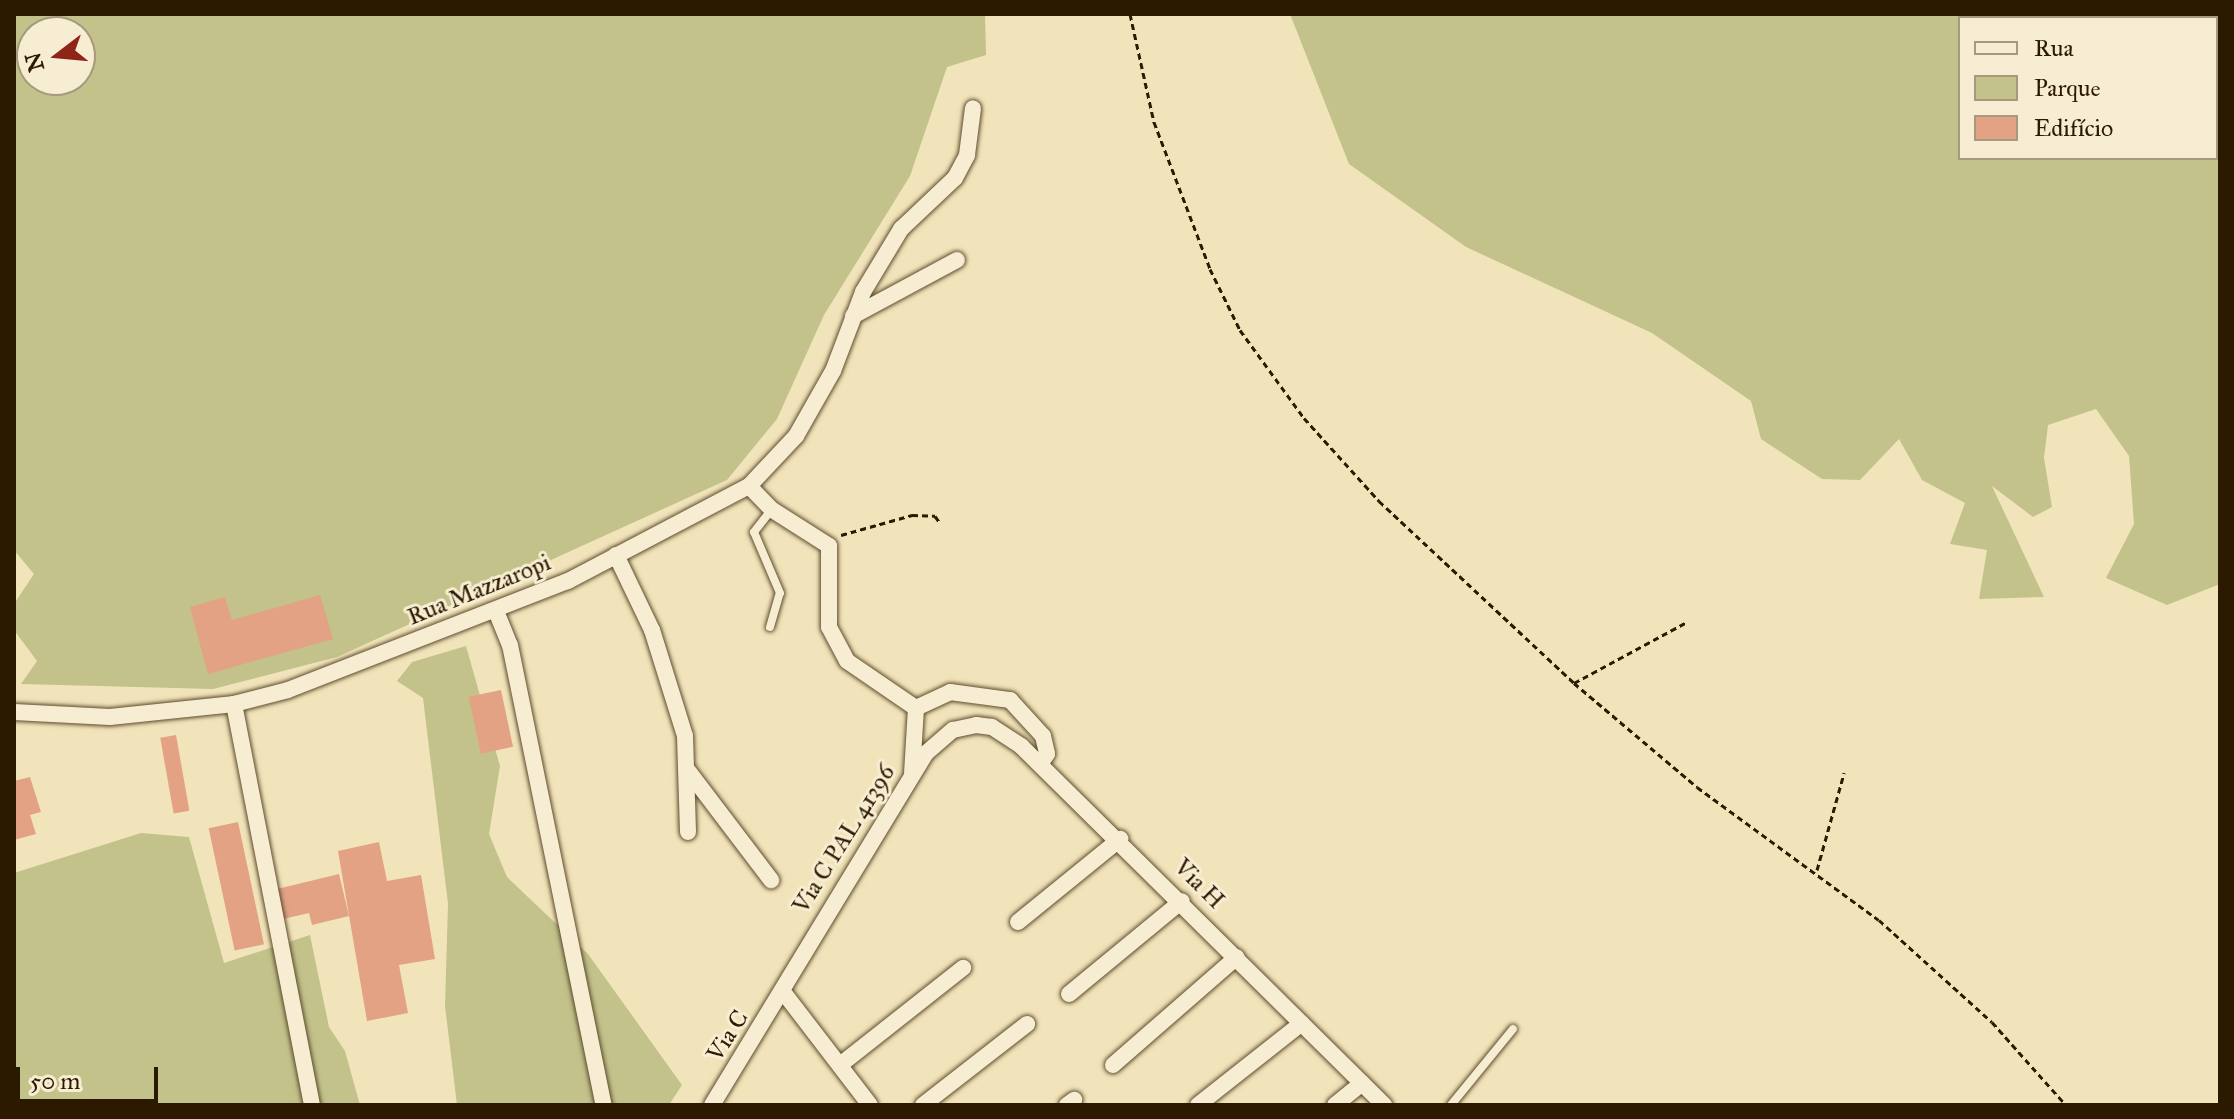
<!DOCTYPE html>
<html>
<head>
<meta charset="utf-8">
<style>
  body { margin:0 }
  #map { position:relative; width:2234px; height:1119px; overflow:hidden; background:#f2e4ba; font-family:"IM FELL Great Primer",serif }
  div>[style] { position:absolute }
  .green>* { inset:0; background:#c2c28a }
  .building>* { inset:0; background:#e3a284; transform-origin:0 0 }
  .path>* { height:3px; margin-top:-1.5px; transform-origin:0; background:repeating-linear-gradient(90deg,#2c1a00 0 6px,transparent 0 10px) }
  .roads { filter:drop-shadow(0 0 2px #5e4c2e) drop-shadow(0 0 2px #5e4c2e) }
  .lane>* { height:8px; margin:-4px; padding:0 4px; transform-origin:4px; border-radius:4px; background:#f7edd2 }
  .street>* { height:16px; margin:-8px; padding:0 8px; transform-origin:8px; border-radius:8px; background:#f7edd2 }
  span { translate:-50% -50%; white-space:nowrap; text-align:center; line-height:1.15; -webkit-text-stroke:6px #f7edd2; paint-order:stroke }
  .street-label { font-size:24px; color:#2c1a00 }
  .frame { position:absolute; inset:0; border:16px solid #2c1a00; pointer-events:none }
  .legend { position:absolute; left:1958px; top:16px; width:260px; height:144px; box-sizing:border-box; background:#f7edd2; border:2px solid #a6997e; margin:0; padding:10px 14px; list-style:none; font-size:24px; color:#2c1a00 }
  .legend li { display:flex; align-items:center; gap:16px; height:40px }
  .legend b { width:40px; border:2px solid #a6997e }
  .north { position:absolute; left:16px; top:16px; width:80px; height:80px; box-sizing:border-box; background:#f7edd2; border:2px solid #a6997e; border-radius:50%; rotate:254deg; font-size:22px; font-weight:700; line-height:32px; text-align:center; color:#2c1a00 }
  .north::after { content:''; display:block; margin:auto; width:28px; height:36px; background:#8f2418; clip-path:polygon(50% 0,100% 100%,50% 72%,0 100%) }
  .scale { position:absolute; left:16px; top:1067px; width:142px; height:36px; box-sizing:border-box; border:4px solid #2c1a00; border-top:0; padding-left:10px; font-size:24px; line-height:28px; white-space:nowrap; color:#2c1a00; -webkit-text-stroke:6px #f7edd2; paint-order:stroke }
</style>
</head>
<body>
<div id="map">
  <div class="green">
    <div style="clip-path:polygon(evenodd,14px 14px,985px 14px,986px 55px,947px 67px,910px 176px,824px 315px,777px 419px,727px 480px,337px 657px,213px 689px,21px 684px,37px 661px,14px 630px,14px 604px,34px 574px,14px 550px,14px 14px,32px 32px,80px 32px,80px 80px,32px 80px,32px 32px)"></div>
    <div style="clip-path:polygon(evenodd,1290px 14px,2220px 14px,2220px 584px,2167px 605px,2106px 578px,2134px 524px,2129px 456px,2096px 409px,2048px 425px,2044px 458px,2052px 507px,2033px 517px,1992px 486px,2044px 597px,1979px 599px,1987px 550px,1950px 544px,1965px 503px,1922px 480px,1899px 439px,1860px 480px,1822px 479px,1761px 439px,1751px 401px,1652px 333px,1466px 247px,1349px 164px,1290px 14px,1960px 18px,2216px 18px,2216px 158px,1960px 158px,1960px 18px)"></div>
    <div style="clip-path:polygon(466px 646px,500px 766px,489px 834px,507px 877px,588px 954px,682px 1085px,669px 1105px,457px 1105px,445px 1006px,448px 904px,423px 698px,397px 681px,412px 662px)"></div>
    <div style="clip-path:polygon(141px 833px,189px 837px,224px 963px,310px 935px,329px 1027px,345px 1051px,360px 1105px,14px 1105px,14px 873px)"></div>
  </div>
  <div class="building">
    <div style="clip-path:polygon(320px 595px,333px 639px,208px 674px,190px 607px,225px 597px,232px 620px)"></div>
    <div style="left:501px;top:690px;width:58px;height:33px;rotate:78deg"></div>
    <div style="left:176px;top:735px;width:77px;height:16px;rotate:80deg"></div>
    <div style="clip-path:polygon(30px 777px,41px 812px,30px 815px,36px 834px,14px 840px,14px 781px)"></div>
    <div style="left:238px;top:822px;width:125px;height:30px;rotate:78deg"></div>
    <div style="clip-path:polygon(379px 842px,387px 881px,421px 875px,435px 959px,399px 965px,408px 1013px,367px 1021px,338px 851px)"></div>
    <div style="clip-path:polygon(339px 874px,349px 916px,312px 925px,309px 913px,283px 919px,277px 889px)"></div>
  </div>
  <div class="path">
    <div style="left:1130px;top:14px;width:111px;rotate:77.5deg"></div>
    <div style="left:1154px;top:122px;width:157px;rotate:69.1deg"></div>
    <div style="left:1210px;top:269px;width:68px;rotate:63.8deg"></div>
    <div style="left:1240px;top:330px;width:109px;rotate:54deg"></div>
    <div style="left:1304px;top:418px;width:112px;rotate:47.9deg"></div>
    <div style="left:1379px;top:501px;width:267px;rotate:43deg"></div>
    <div style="left:1574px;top:683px;width:161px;rotate:40.2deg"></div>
    <div style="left:1697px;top:787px;width:225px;rotate:36.2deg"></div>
    <div style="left:1879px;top:920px;width:152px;rotate:42.1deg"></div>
    <div style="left:1992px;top:1022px;width:111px;rotate:48.3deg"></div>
    <div style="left:841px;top:535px;width:74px;rotate:-15.7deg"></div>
    <div style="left:912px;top:515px;width:23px;rotate:2deg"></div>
    <div style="left:935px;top:516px;width:9px;rotate:54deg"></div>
    <div style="left:1574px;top:683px;width:128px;rotate:-28.4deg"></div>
    <div style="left:1817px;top:870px;width:101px;rotate:-74.4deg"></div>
  </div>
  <div class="roads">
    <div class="lane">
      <div style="left:770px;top:627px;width:35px;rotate:-74deg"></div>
      <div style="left:780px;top:593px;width:66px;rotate:-113.1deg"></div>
      <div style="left:754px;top:532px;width:28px;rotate:-52deg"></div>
      <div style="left:1451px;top:1105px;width:98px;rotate:-50.8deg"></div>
    </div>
    <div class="street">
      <div style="left:853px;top:316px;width:118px;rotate:-28.3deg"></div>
      <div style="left:749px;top:486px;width:32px;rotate:46deg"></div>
      <div style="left:771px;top:509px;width:69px;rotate:32.5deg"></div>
      <div style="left:829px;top:546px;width:81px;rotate:90deg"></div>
      <div style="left:829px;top:627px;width:38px;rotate:62deg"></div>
      <div style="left:847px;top:661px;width:83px;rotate:34.3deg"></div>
      <div style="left:916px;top:708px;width:65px;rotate:93.5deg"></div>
      <div style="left:616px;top:555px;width:83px;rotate:64.4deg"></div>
      <div style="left:652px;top:630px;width:111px;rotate:72.7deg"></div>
      <div style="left:685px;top:736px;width:96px;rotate:88.2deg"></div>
      <div style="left:496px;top:611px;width:37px;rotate:68deg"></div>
      <div style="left:510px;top:645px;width:470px;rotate:78.5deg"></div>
      <div style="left:234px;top:704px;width:409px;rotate:79deg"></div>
      <div style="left:916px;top:708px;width:38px;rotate:-25deg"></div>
      <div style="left:950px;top:692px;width:61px;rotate:7.6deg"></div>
      <div style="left:1010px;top:700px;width:49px;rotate:47.5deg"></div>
      <div style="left:1043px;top:736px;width:18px;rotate:77deg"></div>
      <div style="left:1047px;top:754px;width:12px;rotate:125deg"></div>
      <div style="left:14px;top:712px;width:96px;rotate:3deg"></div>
      <div style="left:110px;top:717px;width:125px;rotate:-6deg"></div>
      <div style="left:234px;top:704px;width:56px;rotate:-14.5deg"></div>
      <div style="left:288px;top:690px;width:300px;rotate:-21.3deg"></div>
      <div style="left:568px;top:581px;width:204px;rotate:-27.7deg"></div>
      <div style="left:749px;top:486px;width:69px;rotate:-46.8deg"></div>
      <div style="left:796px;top:436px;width:75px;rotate:-60.4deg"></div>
      <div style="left:833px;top:371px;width:85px;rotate:-69.2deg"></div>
      <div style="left:863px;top:292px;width:74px;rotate:-58.9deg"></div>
      <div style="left:901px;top:229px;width:74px;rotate:-43.4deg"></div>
      <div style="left:955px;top:178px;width:26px;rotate:-62deg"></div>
      <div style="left:967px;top:155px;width:47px;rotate:-82.7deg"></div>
      <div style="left:689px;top:772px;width:136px;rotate:52.8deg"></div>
      <div style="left:1018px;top:922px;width:132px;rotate:-39.1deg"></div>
      <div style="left:784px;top:993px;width:141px;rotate:52.5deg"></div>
      <div style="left:1069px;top:994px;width:146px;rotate:-39.5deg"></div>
      <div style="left:840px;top:1065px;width:157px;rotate:-38.3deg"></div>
      <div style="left:1113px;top:1065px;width:164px;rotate:-41.1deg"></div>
      <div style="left:712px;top:1105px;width:411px;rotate:-58.7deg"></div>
      <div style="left:925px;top:754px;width:37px;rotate:-41deg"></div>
      <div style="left:953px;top:730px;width:24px;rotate:-12deg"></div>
      <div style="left:976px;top:725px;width:16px;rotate:7deg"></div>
      <div style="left:992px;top:727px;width:35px;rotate:33deg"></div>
      <div style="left:1021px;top:746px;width:511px;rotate:44.68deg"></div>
      <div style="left:923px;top:1105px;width:132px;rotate:-37.9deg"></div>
      <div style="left:1067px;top:1105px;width:9px;rotate:-36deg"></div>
      <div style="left:1198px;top:1105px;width:132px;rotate:-38.3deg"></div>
      <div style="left:1335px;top:1105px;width:35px;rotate:-39deg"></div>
    </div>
  </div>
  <div class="street-label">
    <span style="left:479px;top:590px;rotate:-22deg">Rua Mazzaropi</span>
    <span style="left:844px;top:839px;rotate:-58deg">Via C PAL 41396</span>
    <span style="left:1199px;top:884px;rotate:45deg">Via H</span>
    <span style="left:728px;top:1036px;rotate:-57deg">Via C</span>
  </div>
  <div class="frame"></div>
  <ul class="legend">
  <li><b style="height:10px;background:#f7edd2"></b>Rua</li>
  <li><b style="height:22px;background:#c2c28a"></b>Parque</li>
  <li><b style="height:22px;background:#e3a284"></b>Edifício</li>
  </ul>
  <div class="north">N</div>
  <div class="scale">50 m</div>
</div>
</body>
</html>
